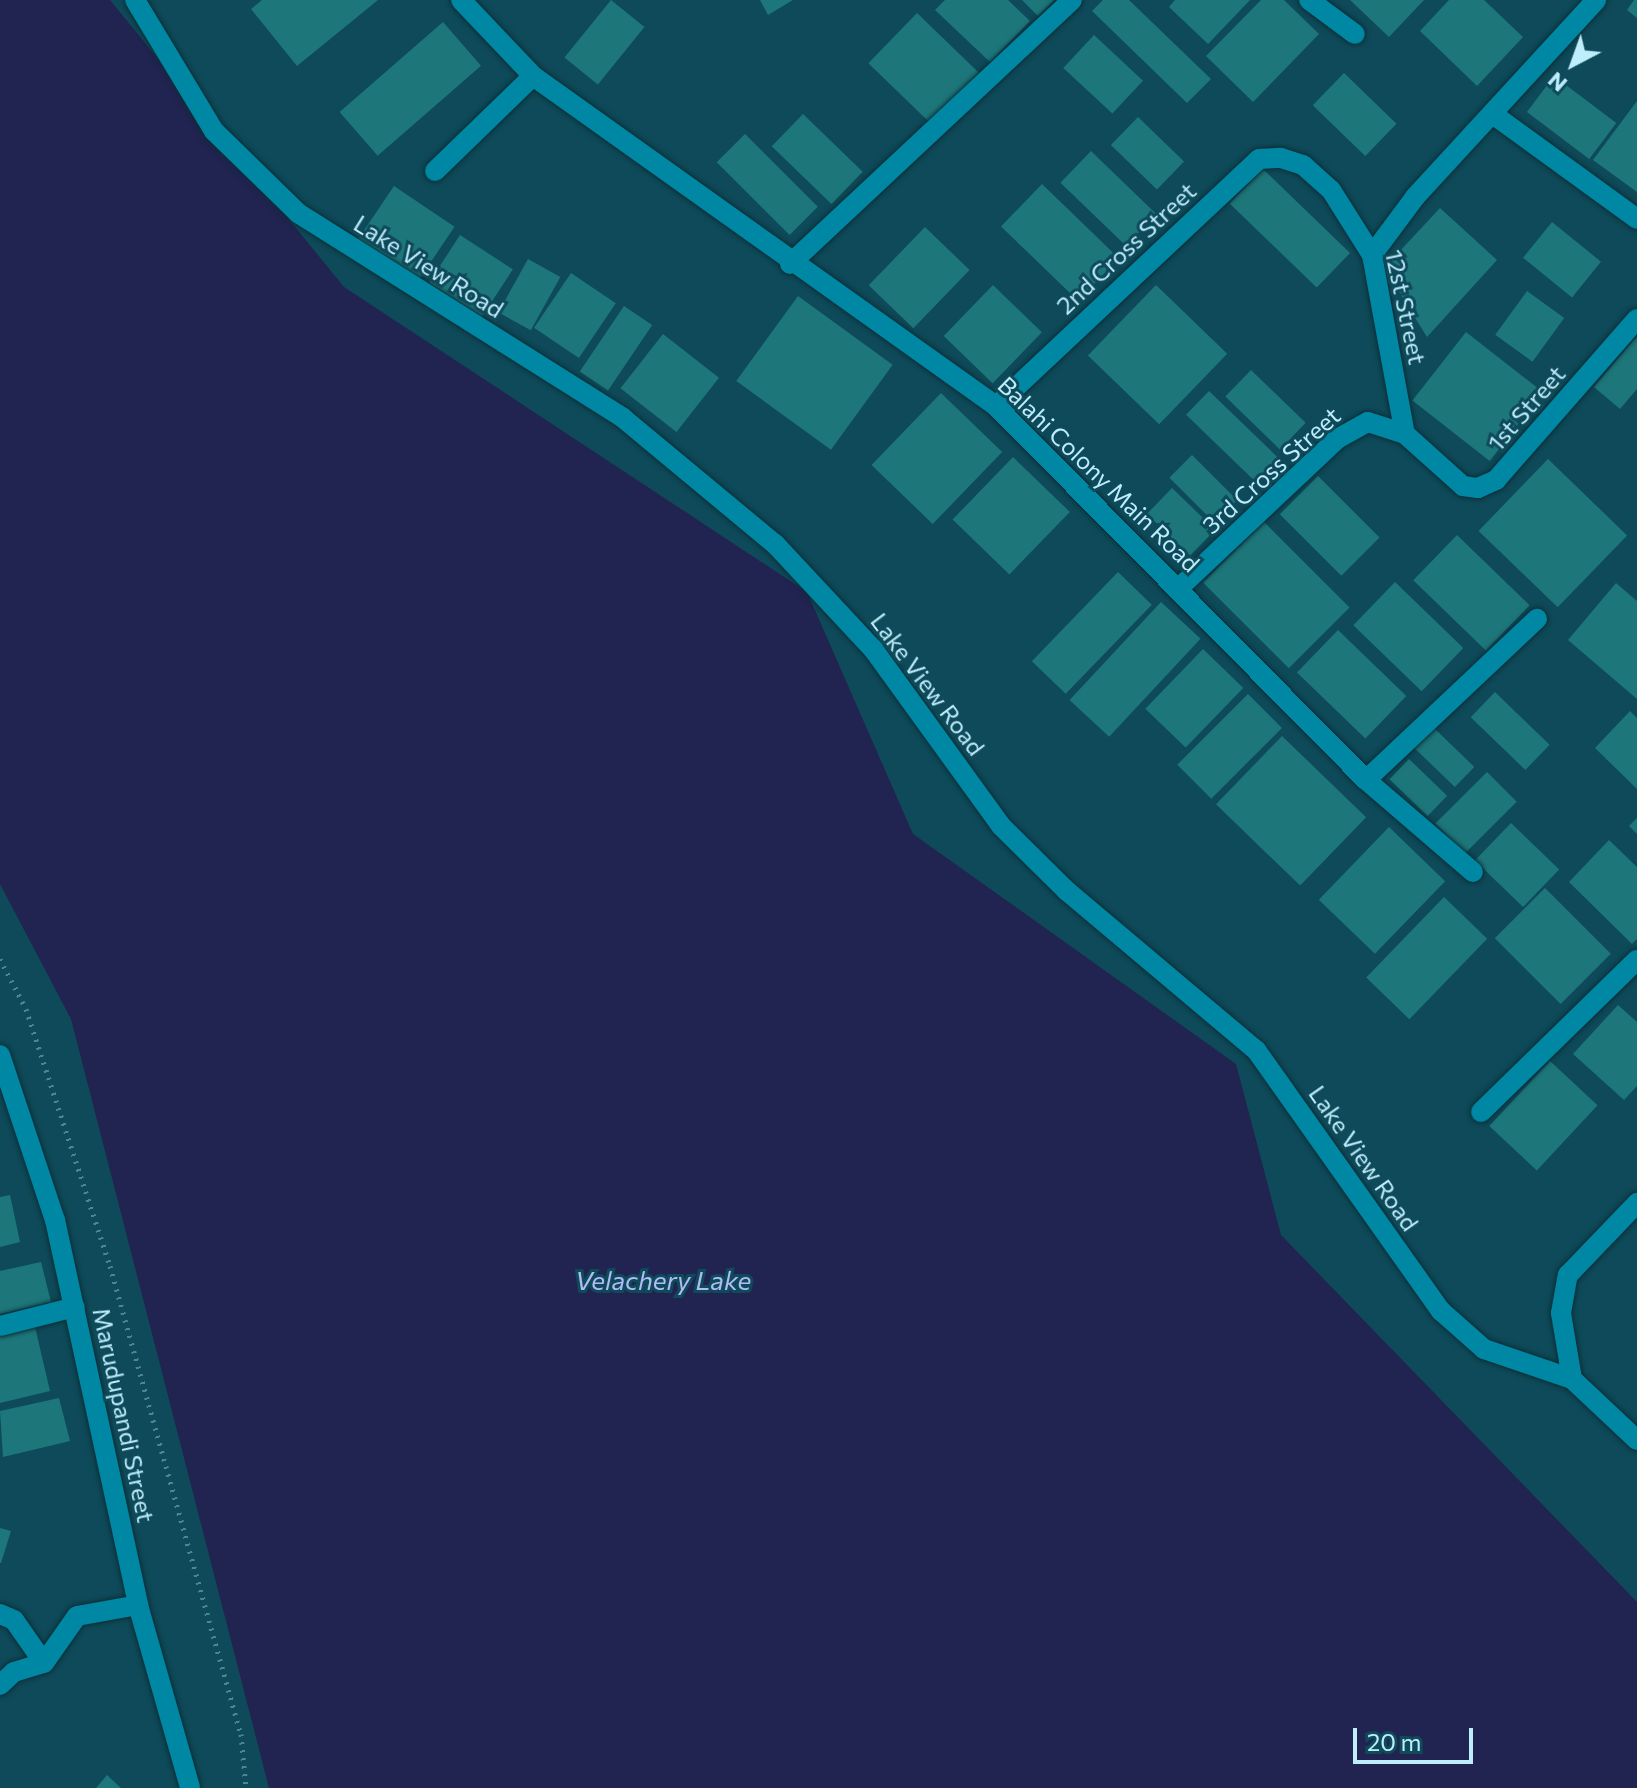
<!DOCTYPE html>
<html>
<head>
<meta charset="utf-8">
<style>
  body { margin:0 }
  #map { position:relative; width:1637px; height:1788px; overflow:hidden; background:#0e4a59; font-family:Commissioner,sans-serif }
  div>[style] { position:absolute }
  .water>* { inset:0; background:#212350 }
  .building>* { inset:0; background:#1d777a; transform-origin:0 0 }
  .path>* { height:5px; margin-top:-2.5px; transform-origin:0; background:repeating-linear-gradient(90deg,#4e8594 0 2px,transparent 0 8px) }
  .roads { filter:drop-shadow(0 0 2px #0c2e37) drop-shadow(0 0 2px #0c2e37) }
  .minor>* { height:20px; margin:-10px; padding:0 10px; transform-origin:10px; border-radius:10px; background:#0087a3 }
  span { translate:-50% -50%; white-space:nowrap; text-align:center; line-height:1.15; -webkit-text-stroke:6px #0e4a59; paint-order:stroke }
  .street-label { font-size:24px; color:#beedfc }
  .water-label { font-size:26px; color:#b1b9f7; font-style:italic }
  .north { position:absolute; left:1533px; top:24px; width:80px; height:80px; -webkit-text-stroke:6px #0e4a59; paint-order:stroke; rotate:221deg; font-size:22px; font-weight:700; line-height:32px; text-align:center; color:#beedfc }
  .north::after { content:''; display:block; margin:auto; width:28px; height:36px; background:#beedfc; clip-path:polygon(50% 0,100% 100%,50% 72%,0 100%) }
  .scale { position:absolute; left:1353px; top:1728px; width:120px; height:36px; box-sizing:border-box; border:4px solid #beedfc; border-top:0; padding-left:10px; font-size:24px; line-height:28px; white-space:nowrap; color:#beedfc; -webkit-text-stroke:6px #0e4a59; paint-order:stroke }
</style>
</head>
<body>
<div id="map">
  <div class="water">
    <div style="clip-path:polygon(0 0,110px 0,344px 287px,807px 592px,913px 834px,1236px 1064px,1281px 1235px,1637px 1602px,1637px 1788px,269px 1788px,71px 1019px,0 884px)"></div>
  </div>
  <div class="building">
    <div style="clip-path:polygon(262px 0,378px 0,297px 66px,251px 9px)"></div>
    <div style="left:611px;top:0;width:43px;height:74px;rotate:39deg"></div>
    <div style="clip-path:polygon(760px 0,793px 0,768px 15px)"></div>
    <div style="clip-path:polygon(945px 0,1008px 0,1030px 21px,990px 62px,935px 10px)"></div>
    <div style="clip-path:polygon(1022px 0,1054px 0,1038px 16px)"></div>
    <div style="clip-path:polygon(1103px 0,1129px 0,1211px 79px,1187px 103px,1092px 11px)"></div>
    <div style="clip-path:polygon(1175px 0,1250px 0,1208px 44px,1169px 7px)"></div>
    <div style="clip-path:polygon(1261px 0,1284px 0,1319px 34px,1253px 102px,1206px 56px)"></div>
    <div style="clip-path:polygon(1350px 0,1424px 0,1389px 37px)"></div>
    <div style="clip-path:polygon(1449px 0,1484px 0,1523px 37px,1477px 86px,1420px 31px)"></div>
    <div style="clip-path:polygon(1634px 0,1637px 0,1637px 18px,1627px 10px)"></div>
    <div style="left:917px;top:13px;width:86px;height:70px;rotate:44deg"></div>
    <div style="left:443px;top:22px;width:58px;height:137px;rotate:49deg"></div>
    <div style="left:1094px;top:35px;width:67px;height:45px;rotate:43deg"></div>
    <div style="left:1344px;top:73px;width:73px;height:45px;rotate:44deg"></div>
    <div style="left:1554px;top:76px;width:78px;height:45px;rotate:37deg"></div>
    <div style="clip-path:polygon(1637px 101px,1637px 192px,1593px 160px)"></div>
    <div style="left:803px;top:114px;width:83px;height:45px;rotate:44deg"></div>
    <div style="left:1138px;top:117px;width:64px;height:39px;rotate:44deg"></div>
    <div style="left:745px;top:134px;width:103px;height:40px;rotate:45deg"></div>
    <div style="left:1091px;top:151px;width:91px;height:44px;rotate:44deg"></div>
    <div style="left:1263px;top:169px;width:121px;height:48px;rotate:44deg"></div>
    <div style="left:1042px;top:184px;width:107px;height:59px;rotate:44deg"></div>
    <div style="left:394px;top:186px;width:73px;height:71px;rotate:34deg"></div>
    <div style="clip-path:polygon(1440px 208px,1497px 260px,1427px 337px,1384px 268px)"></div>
    <div style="left:1552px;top:222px;width:63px;height:46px;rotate:39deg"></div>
    <div style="left:925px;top:227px;width:62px;height:81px;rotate:44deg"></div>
    <div style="left:460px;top:235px;width:63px;height:57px;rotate:33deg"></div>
    <div style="left:528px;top:259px;width:37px;height:61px;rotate:29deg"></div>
    <div style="left:571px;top:273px;width:54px;height:66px;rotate:34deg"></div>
    <div style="left:993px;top:285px;width:68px;height:71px;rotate:44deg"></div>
    <div style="left:1156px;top:285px;width:99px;height:98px;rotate:44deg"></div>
    <div style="left:1527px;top:291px;width:46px;height:54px;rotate:36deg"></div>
    <div style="left:798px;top:296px;width:117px;height:105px;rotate:36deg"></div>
    <div style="left:624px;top:306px;width:34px;height:79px;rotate:34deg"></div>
    <div style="left:1466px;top:332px;width:98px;height:87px;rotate:38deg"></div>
    <div style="left:663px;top:334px;width:71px;height:69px;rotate:38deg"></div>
    <div style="clip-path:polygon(1637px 336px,1637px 389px,1620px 409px,1594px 387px)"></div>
    <div style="left:1251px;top:370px;width:76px;height:37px;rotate:44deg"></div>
    <div style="left:1209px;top:391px;width:98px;height:33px;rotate:44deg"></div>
    <div style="left:941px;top:393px;width:85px;height:100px;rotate:44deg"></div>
    <div style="left:1192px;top:455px;width:64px;height:32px;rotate:45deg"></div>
    <div style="left:1013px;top:457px;width:79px;height:87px;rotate:44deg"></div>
    <div style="left:1548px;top:459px;width:110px;height:100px;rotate:44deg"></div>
    <div style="left:1318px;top:476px;width:87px;height:54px;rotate:45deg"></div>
    <div style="left:1172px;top:488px;width:60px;height:36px;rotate:44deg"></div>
    <div style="left:1264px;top:522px;width:121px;height:86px;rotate:45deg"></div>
    <div style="left:1457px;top:535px;width:101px;height:63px;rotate:44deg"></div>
    <div style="left:1118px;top:572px;width:47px;height:124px;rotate:44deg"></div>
    <div style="left:1395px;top:582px;width:95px;height:60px;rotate:44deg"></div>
    <div style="clip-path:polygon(1616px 583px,1637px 601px,1637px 699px,1568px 640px)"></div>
    <div style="left:1161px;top:602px;width:54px;height:134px;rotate:43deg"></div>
    <div style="left:1338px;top:630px;width:95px;height:59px;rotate:44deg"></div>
    <div style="left:1203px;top:649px;width:56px;height:83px;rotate:44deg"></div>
    <div style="left:1495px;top:692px;width:76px;height:35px;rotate:44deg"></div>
    <div style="left:1248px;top:694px;width:48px;height:100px;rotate:45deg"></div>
    <div style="clip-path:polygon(1630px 711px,1637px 718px,1637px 789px,1595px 748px)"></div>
    <div style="left:1434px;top:728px;width:56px;height:28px;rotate:44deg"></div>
    <div style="left:1282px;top:736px;width:117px;height:95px;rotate:44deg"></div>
    <div style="left:1409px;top:759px;width:53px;height:28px;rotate:44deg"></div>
    <div style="left:1487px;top:772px;width:42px;height:73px;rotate:45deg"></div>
    <div style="clip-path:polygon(1637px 818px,1637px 834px,1629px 826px)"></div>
    <div style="left:1511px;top:823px;width:67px;height:52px;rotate:44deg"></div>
    <div style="left:1389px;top:827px;width:78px;height:101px;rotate:44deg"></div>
    <div style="clip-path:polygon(1609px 840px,1637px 867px,1637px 939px,1632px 944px,1569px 882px)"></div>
    <div style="left:1545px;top:888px;width:93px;height:71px;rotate:45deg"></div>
    <div style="left:1444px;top:897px;width:60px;height:112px;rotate:44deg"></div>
    <div style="clip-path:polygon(1618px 1005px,1637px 1022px,1637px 1086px,1624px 1100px,1573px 1054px)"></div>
    <div style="left:1550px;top:1061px;width:65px;height:89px;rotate:43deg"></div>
    <div style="clip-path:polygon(10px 1195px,20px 1242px,0 1247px,0 1197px)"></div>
    <div style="clip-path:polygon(41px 1262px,51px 1302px,0 1314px,0 1271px)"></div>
    <div style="clip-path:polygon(35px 1327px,50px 1391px,0 1403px,0 1335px)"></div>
    <div style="clip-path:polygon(59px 1398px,70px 1441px,3px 1457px,0 1411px)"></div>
    <div style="clip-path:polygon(0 1528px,11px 1531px,1px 1563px,0 1563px)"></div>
    <div style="clip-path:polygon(107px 1775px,121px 1788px,96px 1788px)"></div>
  </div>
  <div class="path">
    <div style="left:0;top:959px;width:56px;rotate:62.5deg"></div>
    <div style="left:26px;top:1009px;width:270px;rotate:71.9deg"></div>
    <div style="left:110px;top:1266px;width:486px;rotate:74.4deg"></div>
    <div style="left:241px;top:1734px;width:54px;rotate:84.7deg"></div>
  </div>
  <div class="roads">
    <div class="minor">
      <div style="left:135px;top:0;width:153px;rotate:58.9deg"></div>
      <div style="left:214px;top:131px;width:117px;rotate:44.3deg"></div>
      <div style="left:298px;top:213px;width:384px;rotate:32.2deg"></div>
      <div style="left:623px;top:418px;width:197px;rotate:39.7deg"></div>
      <div style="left:775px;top:544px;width:144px;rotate:47deg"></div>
      <div style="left:873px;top:649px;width:218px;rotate:54.1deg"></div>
      <div style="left:1001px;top:826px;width:93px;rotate:44.6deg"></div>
      <div style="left:1067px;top:891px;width:247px;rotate:40.1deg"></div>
      <div style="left:1256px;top:1050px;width:320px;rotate:54.7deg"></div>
      <div style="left:1441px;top:1311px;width:57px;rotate:41.5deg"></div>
      <div style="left:1484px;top:1349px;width:93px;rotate:18.8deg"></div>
      <div style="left:1572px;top:1379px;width:89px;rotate:43.2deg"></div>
      <div style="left:461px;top:0;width:105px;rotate:46.5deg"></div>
      <div style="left:533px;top:76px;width:569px;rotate:35.48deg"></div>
      <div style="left:996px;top:406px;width:526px;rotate:45.31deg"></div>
      <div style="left:1366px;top:780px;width:141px;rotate:40.7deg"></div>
      <div style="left:1309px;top:0;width:57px;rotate:36.5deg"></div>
      <div style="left:1494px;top:115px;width:177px;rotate:36deg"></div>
      <div style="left:435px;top:171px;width:136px;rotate:-44.1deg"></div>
      <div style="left:1372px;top:255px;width:72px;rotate:-53.4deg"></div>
      <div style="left:1415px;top:197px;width:268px;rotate:-47.4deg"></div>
      <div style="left:790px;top:264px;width:386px;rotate:-43.1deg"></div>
      <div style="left:996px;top:406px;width:361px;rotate:-43.2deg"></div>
      <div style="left:1259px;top:159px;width:22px;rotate:-3deg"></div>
      <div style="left:1281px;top:158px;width:23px;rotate:18deg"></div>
      <div style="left:1303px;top:165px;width:38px;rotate:42deg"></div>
      <div style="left:1331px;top:190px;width:77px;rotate:57.8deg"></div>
      <div style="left:1372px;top:255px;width:182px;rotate:79.6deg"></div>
      <div style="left:1180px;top:587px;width:216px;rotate:-43.3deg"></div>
      <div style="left:1337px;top:439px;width:35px;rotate:-29deg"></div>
      <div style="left:1368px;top:422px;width:39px;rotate:18deg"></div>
      <div style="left:1405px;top:434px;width:78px;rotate:41.9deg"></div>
      <div style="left:1463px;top:486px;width:15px;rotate:8deg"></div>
      <div style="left:1478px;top:488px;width:20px;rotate:-24deg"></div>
      <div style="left:1496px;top:480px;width:214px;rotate:-48.8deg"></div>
      <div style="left:1366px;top:780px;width:235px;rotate:-43.3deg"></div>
      <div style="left:0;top:1055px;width:174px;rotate:71.6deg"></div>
      <div style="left:55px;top:1220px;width:394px;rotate:77.8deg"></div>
      <div style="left:138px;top:1605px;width:190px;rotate:74.1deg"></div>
      <div style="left:1481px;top:1112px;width:218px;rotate:-44.3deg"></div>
      <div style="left:0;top:1326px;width:77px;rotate:-14.2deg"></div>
      <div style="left:1572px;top:1379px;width:67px;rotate:-99.5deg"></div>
      <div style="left:1561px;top:1313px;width:39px;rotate:-80deg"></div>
      <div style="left:1568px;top:1275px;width:100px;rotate:-46.2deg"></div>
      <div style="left:0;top:1614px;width:15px;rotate:23deg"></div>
      <div style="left:14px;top:1620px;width:52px;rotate:55.1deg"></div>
      <div style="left:0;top:1685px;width:19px;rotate:-43deg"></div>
      <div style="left:14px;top:1672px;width:31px;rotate:-17deg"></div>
      <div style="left:44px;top:1663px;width:57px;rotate:-54.9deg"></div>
      <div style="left:77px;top:1616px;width:62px;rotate:-10.2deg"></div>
    </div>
  </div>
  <div class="street-label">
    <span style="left:1126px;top:248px;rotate:-43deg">2nd Cross Street</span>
    <span style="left:429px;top:266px;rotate:32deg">Lake View Road</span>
    <span style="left:1406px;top:307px;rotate:78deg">12st Street</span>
    <span style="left:1526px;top:408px;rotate:-49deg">1st Street</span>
    <span style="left:1271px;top:470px;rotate:-42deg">3rd Cross Street</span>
    <span style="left:1099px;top:474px;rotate:44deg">Balahi Colony Main Road</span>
    <span style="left:928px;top:684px;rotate:53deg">Lake View Road</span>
    <span style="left:1364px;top:1158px;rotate:55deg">Lake View Road</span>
    <span style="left:124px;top:1415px;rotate:78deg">Marudupandi Street</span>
  </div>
  <div class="water-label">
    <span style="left:663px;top:1280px">Velachery Lake</span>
  </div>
  <div class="north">N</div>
  <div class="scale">20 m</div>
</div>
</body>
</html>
